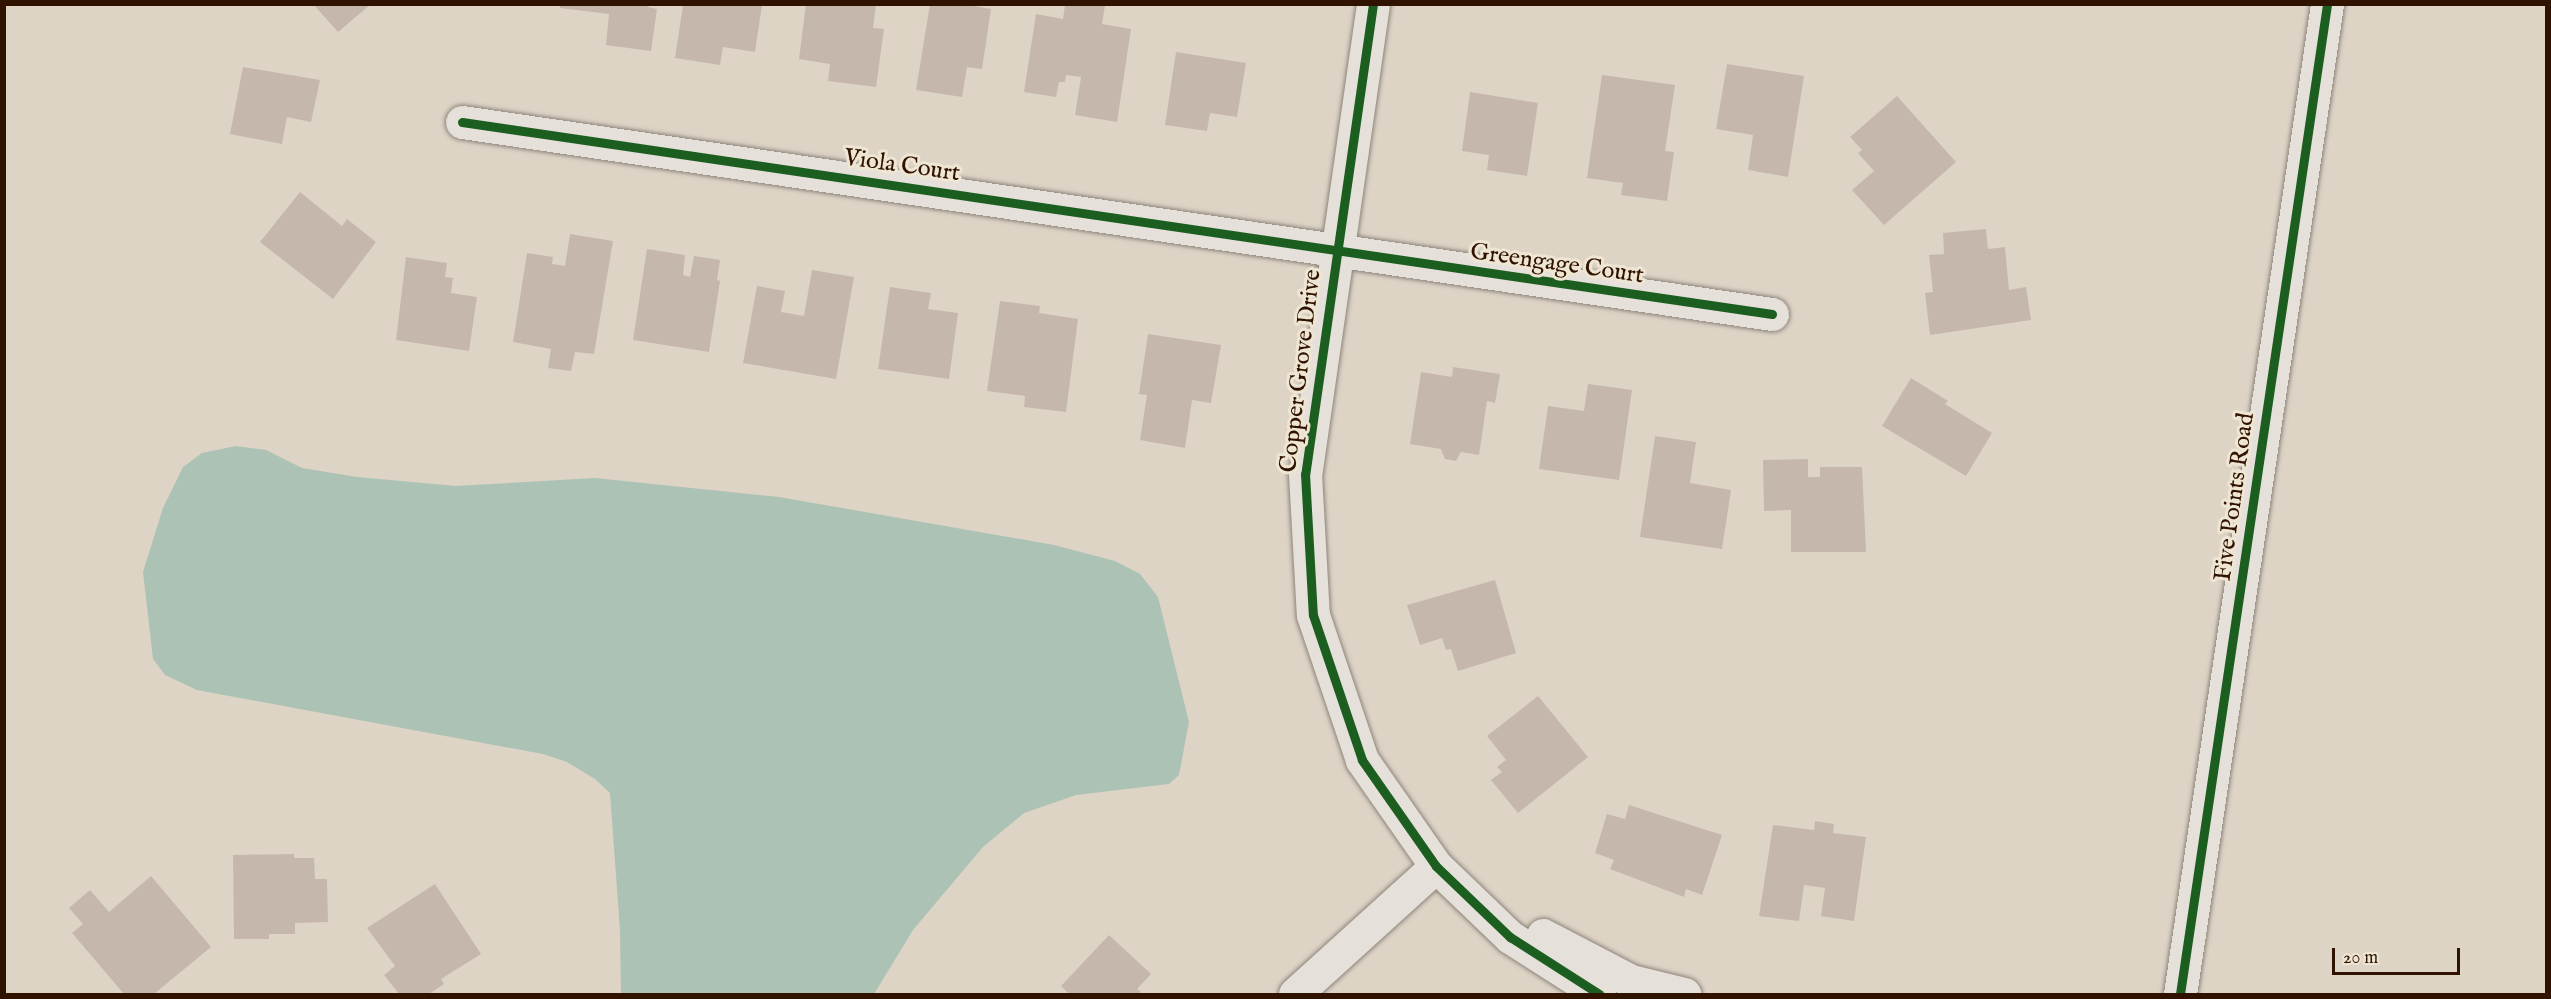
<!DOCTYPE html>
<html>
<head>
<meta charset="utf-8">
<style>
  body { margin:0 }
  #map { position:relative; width:2551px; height:999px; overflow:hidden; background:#ddd4c6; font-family:"IM FELL English",serif }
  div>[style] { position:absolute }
  .water>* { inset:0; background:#acc2b4 }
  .building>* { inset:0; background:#c6b7ac }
  .roads { filter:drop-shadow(0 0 2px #8e857b) drop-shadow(0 0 2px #8e857b) }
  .street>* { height:33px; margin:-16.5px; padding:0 16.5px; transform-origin:16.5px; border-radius:16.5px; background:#e5e0d9 }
  .secondary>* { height:33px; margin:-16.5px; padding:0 16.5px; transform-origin:16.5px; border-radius:16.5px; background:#e5e0d9 }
  .cycleway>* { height:9px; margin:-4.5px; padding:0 4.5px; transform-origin:4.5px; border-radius:4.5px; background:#1b5e20 }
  span { translate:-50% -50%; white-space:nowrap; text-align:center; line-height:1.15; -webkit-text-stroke:6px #efe5d3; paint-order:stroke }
  .street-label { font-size:24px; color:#2f1300 }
  .frame { position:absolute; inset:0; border:6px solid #2f1300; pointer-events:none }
  .scale { position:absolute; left:2332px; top:948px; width:128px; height:27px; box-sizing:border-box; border:3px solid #2f1300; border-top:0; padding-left:8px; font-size:18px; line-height:21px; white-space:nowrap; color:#2f1300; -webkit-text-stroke:4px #efe5d3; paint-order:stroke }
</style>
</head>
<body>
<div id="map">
  <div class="water">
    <div style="clip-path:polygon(236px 446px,266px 450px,302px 468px,357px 477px,456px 486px,595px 478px,779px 497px,1054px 545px,1115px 561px,1140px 574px,1158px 597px,1189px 722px,1179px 775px,1169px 784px,1076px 795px,1024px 813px,983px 847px,913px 930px,874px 994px,621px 994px,620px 930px,610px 793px,595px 779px,567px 762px,543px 754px,197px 690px,165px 675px,153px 659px,143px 572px,163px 508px,183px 467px,202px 453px)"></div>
  </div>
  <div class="building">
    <div style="clip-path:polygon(313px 4px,371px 4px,338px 32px)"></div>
    <div style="clip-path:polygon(560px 4px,648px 4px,648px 7px,657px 9px,651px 51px,606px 45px,609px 14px,560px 8px)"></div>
    <div style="clip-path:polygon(806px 4px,876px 4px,873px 28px,884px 29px,876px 87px,828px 81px,830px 64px,799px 59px)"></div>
    <div style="clip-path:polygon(930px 4px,962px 4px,991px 9px,982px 69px,967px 67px,962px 97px,916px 90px)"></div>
    <div style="clip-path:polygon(683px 5px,762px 5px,755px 52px,723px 47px,720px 65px,675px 58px)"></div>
    <div style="clip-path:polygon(1065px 5px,1105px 5px,1102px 24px,1131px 29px,1117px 122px,1075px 115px,1081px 77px,1066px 75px,1065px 82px,1059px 82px,1056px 97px,1024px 92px,1036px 14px,1063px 19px)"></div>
    <div style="clip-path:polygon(1176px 52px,1246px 63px,1237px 117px,1210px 113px,1207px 131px,1165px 125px)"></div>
    <div style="clip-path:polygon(1727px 64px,1804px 76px,1788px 177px,1748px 170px,1753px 135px,1716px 129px)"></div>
    <div style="clip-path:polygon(243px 67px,320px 80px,311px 122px,287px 117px,282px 144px,230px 134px)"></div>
    <div style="clip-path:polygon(1602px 75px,1675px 85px,1665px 151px,1674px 152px,1667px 201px,1621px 195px,1623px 183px,1587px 178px)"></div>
    <div style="clip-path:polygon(1470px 92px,1538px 103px,1527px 176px,1487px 170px,1489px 155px,1462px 151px)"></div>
    <div style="clip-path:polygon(1897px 96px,1956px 162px,1884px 225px,1852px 190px,1874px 171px,1858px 153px,1862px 150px,1850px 137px)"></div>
    <div style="clip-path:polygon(300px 192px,342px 226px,347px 219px,376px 242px,333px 299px,260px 242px)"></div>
    <div style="clip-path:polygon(1986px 229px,1988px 249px,2005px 247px,2009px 290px,2026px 287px,2031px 320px,1930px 335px,1925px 293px,1933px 292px,1929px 255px,1944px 254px,1943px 233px)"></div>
    <div style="clip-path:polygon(570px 234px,613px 241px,594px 354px,575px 352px,571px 371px,548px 368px,551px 349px,513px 342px,527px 253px,553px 257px,552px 264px,565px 266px)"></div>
    <div style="clip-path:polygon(647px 249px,685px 255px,683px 275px,690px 277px,694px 256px,720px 260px,717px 280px,720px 281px,709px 352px,633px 340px)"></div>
    <div style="clip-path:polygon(406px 257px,447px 263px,445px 277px,453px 278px,451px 293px,477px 297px,469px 351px,396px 340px)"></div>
    <div style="clip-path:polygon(812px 270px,854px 277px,836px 379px,743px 363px,757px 286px,785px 291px,781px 312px,804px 316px)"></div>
    <div style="clip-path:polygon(890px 287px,931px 293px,928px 309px,958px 313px,949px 379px,878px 369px)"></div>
    <div style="clip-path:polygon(1000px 301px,1040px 306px,1039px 313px,1078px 319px,1066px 412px,1024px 407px,1025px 396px,987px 391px)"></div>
    <div style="clip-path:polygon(1148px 334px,1221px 345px,1211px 403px,1192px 400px,1185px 448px,1140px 440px,1147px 395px,1139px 394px)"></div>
    <div style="clip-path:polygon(1453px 367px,1500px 374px,1495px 403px,1487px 401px,1479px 455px,1461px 452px,1456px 461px,1445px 459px,1441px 449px,1410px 444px,1421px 372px,1452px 377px)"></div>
    <div style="clip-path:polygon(1911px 378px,1948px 401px,1945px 404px,1992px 433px,1966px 476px,1882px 426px)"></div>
    <div style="clip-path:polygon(1588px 384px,1632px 390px,1619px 480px,1539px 469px,1548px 406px,1584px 411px)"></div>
    <div style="clip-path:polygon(1655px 436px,1696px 442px,1690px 483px,1731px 490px,1722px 549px,1640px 537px)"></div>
    <div style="clip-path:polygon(1808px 459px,1808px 477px,1820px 477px,1820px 467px,1862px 467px,1866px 552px,1791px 552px,1791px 510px,1764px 511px,1763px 460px)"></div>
    <div style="clip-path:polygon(1495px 580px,1516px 653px,1458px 671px,1451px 649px,1446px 650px,1442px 638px,1420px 645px,1407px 605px)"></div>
    <div style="clip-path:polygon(1538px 696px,1588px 757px,1518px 813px,1491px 780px,1502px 772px,1497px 767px,1506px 760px,1487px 736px)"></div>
    <div style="clip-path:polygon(1629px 805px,1722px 835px,1702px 895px,1686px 889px,1684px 897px,1610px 869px,1614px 860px,1595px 853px,1607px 814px,1625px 819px)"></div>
    <div style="clip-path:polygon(1815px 821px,1834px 824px,1833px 833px,1866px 837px,1854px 921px,1821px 916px,1825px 888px,1804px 885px,1799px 921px,1759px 916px,1773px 825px,1814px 830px)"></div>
    <div style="clip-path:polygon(294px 854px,294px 858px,314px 858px,315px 879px,327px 879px,328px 922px,295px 923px,295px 934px,269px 934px,269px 939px,234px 939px,233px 855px)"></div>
    <div style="clip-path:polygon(151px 876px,211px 947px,154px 994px,124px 994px,72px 933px,83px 924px,69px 908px,90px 890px,109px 912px)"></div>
    <div style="clip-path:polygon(435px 884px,481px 954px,441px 979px,444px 984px,429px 994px,399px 994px,384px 975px,395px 966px,367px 928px)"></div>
    <div style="clip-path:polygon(1109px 935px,1151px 974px,1137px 989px,1141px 992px,1139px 994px,1069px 994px,1061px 986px)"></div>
  </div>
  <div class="roads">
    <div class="street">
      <div style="left:1373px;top:4px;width:475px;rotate:98.2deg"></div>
      <div style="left:1305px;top:474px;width:141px;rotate:86.8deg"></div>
      <div style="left:1313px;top:615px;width:153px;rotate:71.3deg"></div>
      <div style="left:1362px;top:760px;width:129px;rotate:55.1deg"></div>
      <div style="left:1436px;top:866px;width:103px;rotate:43.8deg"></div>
      <div style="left:1510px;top:937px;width:106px;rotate:32.6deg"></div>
      <div style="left:462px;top:122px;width:1324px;rotate:8.34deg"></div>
      <div style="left:1543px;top:935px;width:99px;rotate:27.6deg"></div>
      <div style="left:1631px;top:981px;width:55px;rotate:13.8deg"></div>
      <div style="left:1295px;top:994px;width:190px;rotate:-42.2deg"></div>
    </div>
    <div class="secondary">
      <div style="left:2180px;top:994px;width:1001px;rotate:-81.55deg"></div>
    </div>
  </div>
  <div class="cycleway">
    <div style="left:1373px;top:4px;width:475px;rotate:98.2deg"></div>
    <div style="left:1305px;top:474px;width:141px;rotate:86.8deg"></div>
    <div style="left:1313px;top:615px;width:153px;rotate:71.3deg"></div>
    <div style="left:1362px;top:760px;width:129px;rotate:55.1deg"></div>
    <div style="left:1436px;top:866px;width:103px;rotate:43.8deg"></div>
    <div style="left:1510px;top:937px;width:106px;rotate:32.6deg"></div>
    <div style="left:462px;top:122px;width:1324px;rotate:8.34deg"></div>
    <div style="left:2180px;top:994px;width:1001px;rotate:-81.55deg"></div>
  </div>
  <div class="street-label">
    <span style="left:902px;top:166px;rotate:8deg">Viola Court</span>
    <span style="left:1557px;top:264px;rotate:8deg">Greengage Court</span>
    <span style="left:1301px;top:371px;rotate:-83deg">Copper Grove Drive</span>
    <span style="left:2235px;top:497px;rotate:-82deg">Five Points Road</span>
  </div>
  <div class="frame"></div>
  <div class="scale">20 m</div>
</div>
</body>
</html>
